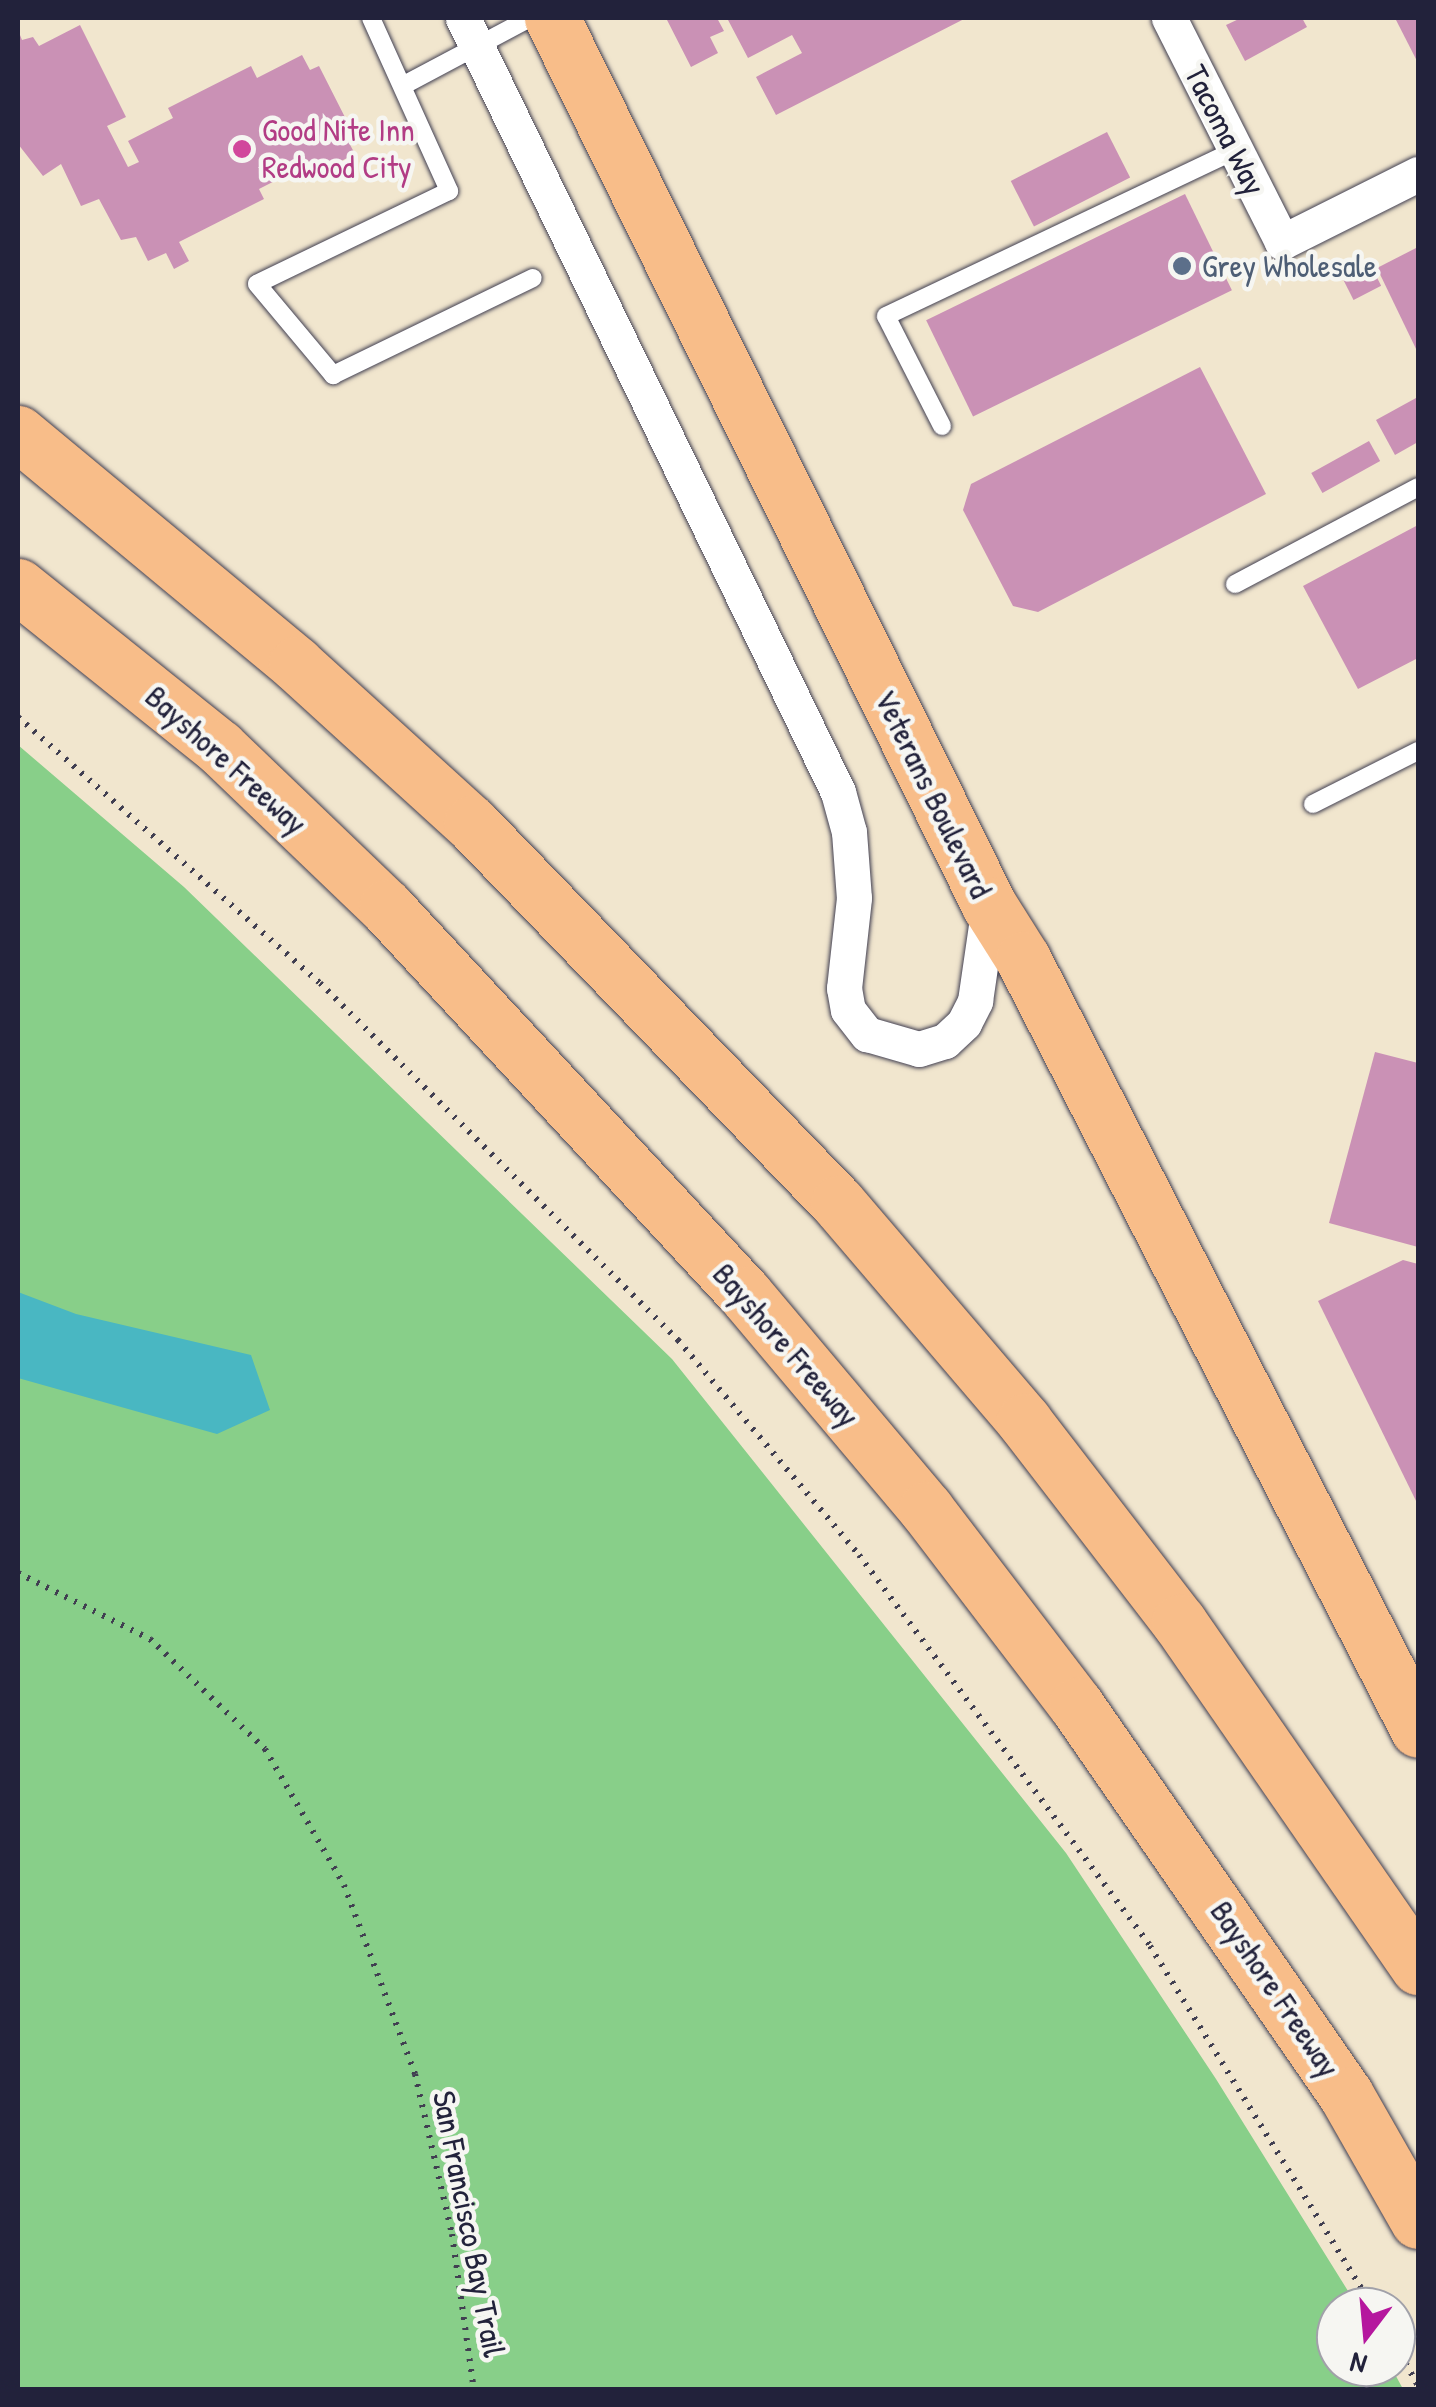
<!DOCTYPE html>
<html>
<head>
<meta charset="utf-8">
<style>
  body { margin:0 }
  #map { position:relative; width:1436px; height:2407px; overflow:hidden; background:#f1e6ce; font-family:"Patrick Hand",sans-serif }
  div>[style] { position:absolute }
  .green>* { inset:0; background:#88cf89 }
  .water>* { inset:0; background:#49b7c2 }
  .building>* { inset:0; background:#ca91b5; transform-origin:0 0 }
  .path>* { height:6px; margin-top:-3px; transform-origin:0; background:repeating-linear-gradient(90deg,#413f51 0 2.5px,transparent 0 10.5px) }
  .roads { filter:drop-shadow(0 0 2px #413f51) drop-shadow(0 0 2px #413f51) }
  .service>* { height:18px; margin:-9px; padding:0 9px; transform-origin:9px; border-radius:9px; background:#fff }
  .minor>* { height:35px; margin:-17.5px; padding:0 17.5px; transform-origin:17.5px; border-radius:17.5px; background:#fff }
  .primary>* { height:55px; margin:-27.5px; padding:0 27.5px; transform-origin:27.5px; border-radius:27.5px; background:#f8bd89 }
  .motorway>* { height:55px; margin:-27.5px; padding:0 27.5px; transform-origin:27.5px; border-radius:27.5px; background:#f8bd89 }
  .dots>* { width:28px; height:28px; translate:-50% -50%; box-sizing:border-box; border:5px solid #f6f6f2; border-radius:50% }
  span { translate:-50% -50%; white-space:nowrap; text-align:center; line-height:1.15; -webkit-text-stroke:9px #f6f6f2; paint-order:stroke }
  .street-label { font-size:32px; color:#22223b }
  .hotel-label { font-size:32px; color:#b23c85 }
  .left { translate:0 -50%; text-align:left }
  .service-label { font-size:32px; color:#4e5e75 }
  .frame { position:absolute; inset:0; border:20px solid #22223b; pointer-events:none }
  .north { position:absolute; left:1316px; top:2287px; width:100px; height:100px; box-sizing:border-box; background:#f6f6f2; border:2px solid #a1a1a9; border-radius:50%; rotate:196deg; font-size:28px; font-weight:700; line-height:40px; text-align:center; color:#22223b }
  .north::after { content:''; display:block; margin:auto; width:35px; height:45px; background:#b5179e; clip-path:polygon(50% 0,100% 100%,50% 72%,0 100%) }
</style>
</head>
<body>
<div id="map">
  <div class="green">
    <div style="clip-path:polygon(18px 745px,184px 887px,672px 1359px,1066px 1853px,1216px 2079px,1358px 2307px,1336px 2307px,1336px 2367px,1391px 2367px,1403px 2389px,18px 2389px)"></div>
  </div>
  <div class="water">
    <div style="clip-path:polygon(18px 1292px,76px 1314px,251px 1355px,270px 1410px,217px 1434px,18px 1378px)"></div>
  </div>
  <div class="building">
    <div style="clip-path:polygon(666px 18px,717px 18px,724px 31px,710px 37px,718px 53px,691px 67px)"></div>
    <div style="clip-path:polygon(727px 18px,966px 18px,776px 115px,756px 77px,802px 53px,792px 35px,748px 58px)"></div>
    <div style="clip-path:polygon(1241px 18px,1302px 18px,1307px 27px,1245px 61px,1226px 25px)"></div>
    <div style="clip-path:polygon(1395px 18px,1418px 18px,1418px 63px)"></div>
    <div style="clip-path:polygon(80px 25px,126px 117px,107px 126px,128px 167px,139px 162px,128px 141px,173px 118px,168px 108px,251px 66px,257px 78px,302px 55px,310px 70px,319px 66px,355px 137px,348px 141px,355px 154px,312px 176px,306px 165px,259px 189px,264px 199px,179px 242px,189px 261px,174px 269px,166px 253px,148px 261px,136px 237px,121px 240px,99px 199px,81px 206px,61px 164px,43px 176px,18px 144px,18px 30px,22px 40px,33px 37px,39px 46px)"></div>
    <div style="left:1107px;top:132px;width:51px;height:108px;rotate:63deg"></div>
    <div style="left:1185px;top:194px;width:107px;height:288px;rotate:64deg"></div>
    <div style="clip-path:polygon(1418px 247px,1418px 353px,1377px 268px)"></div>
    <div style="left:1368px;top:260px;width:29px;height:31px;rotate:63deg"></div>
    <div style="clip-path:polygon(1200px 367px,1266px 494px,1038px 612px,1013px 606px,963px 510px,971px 484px)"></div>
    <div style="clip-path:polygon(1416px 398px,1418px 442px,1395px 455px,1376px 420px)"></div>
    <div style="left:1369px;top:441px;width:23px;height:66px;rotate:61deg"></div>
    <div style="clip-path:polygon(1418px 525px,1418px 658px,1358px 689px,1303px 586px)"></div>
    <div style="clip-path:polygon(1375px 1052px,1418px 1063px,1418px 1247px,1329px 1223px)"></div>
    <div style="clip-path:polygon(1403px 1260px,1418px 1264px,1418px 1505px,1318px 1301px)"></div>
  </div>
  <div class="path">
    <div style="left:18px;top:717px;width:402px;rotate:41.4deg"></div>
    <div style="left:320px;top:983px;width:506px;rotate:44.92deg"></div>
    <div style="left:678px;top:1340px;width:281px;rotate:49.9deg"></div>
    <div style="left:859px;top:1555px;width:487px;rotate:53.3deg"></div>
    <div style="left:1150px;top:1946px;width:424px;rotate:58.3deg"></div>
    <div style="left:18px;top:1573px;width:148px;rotate:26.6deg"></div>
    <div style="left:150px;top:1639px;width:159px;rotate:43.7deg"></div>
    <div style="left:265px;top:1749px;width:157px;rotate:59.8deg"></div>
    <div style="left:344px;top:1885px;width:202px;rotate:69.4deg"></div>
    <div style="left:415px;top:2074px;width:164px;rotate:77deg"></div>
    <div style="left:452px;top:2234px;width:158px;rotate:82deg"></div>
    <div style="left:1396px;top:2345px;width:47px;rotate:61.8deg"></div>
  </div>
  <div class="roads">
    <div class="service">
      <div style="left:371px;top:18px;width:190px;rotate:65.7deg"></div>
      <div style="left:449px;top:191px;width:213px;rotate:154.2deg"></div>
      <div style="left:257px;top:284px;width:119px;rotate:50.1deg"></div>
      <div style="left:333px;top:375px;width:222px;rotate:-25.9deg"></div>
      <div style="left:404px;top:85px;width:143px;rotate:-28deg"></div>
      <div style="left:942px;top:426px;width:123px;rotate:-117deg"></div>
      <div style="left:886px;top:316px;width:386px;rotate:-25.4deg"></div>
      <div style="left:1235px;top:584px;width:207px;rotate:-27.9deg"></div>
      <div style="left:1313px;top:804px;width:118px;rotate:-26.8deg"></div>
    </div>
    <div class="minor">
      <div style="left:463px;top:18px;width:860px;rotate:64.15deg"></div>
      <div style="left:838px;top:792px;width:41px;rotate:74.6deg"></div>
      <div style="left:849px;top:832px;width:66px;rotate:85.7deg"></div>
      <div style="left:854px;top:898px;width:91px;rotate:96.3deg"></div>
      <div style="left:844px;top:988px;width:22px;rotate:80deg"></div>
      <div style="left:848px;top:1010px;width:31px;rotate:52deg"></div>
      <div style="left:867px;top:1034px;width:54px;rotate:16.1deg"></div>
      <div style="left:919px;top:1049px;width:27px;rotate:-17deg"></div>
      <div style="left:945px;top:1041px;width:26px;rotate:-43deg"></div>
      <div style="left:964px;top:1023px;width:25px;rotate:-63deg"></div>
      <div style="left:975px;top:1001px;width:97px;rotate:-81.7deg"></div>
      <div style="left:1169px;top:18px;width:251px;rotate:63.2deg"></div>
      <div style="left:1282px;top:242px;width:152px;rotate:-26.6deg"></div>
    </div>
    <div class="primary">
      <div style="left:552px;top:18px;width:989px;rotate:63.77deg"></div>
    </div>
    <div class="motorway">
      <div style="left:18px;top:433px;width:361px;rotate:39.7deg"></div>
      <div style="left:296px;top:664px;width:236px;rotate:42.3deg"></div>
      <div style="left:471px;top:823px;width:528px;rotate:46deg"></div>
      <div style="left:838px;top:1203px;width:287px;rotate:49.5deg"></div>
      <div style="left:1024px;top:1421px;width:254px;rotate:52.4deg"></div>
      <div style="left:1179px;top:1622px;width:420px;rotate:55.3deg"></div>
      <div style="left:18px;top:586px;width:258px;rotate:38.7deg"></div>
      <div style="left:219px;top:747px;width:231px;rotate:43.8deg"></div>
      <div style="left:386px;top:907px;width:528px;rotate:47.15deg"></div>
      <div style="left:745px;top:1294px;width:281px;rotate:49.9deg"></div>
      <div style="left:926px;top:1509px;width:247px;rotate:52.6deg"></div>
      <div style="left:1076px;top:1705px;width:474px;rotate:55.3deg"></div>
      <div style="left:1346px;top:2095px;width:145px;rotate:60.3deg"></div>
      <div style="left:989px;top:905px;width:64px;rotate:57.8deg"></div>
      <div style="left:1023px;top:959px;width:866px;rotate:62.87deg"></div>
    </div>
  </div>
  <div class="dots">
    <div style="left:242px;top:149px;background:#d1479c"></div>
    <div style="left:1182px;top:266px;background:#5c6f8a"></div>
  </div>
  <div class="street-label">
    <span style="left:1225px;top:130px;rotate:63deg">Tacoma Way</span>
    <span style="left:226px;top:760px;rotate:42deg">Bayshore Freeway</span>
    <span style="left:933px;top:794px;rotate:64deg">Veterans Boulevard</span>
    <span style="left:786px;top:1345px;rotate:49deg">Bayshore Freeway</span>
    <span style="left:1275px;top:1989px;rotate:56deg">Bayshore Freeway</span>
    <span style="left:469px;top:2224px;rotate:79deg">San Francisco Bay Trail</span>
  </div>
  <div class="hotel-label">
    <span class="left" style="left:262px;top:149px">Good Nite Inn<br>Redwood City</span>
  </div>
  <div class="service-label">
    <span class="left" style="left:1202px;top:266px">Grey Wholesale</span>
  </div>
  <div class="frame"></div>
  <div class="north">N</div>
</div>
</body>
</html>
